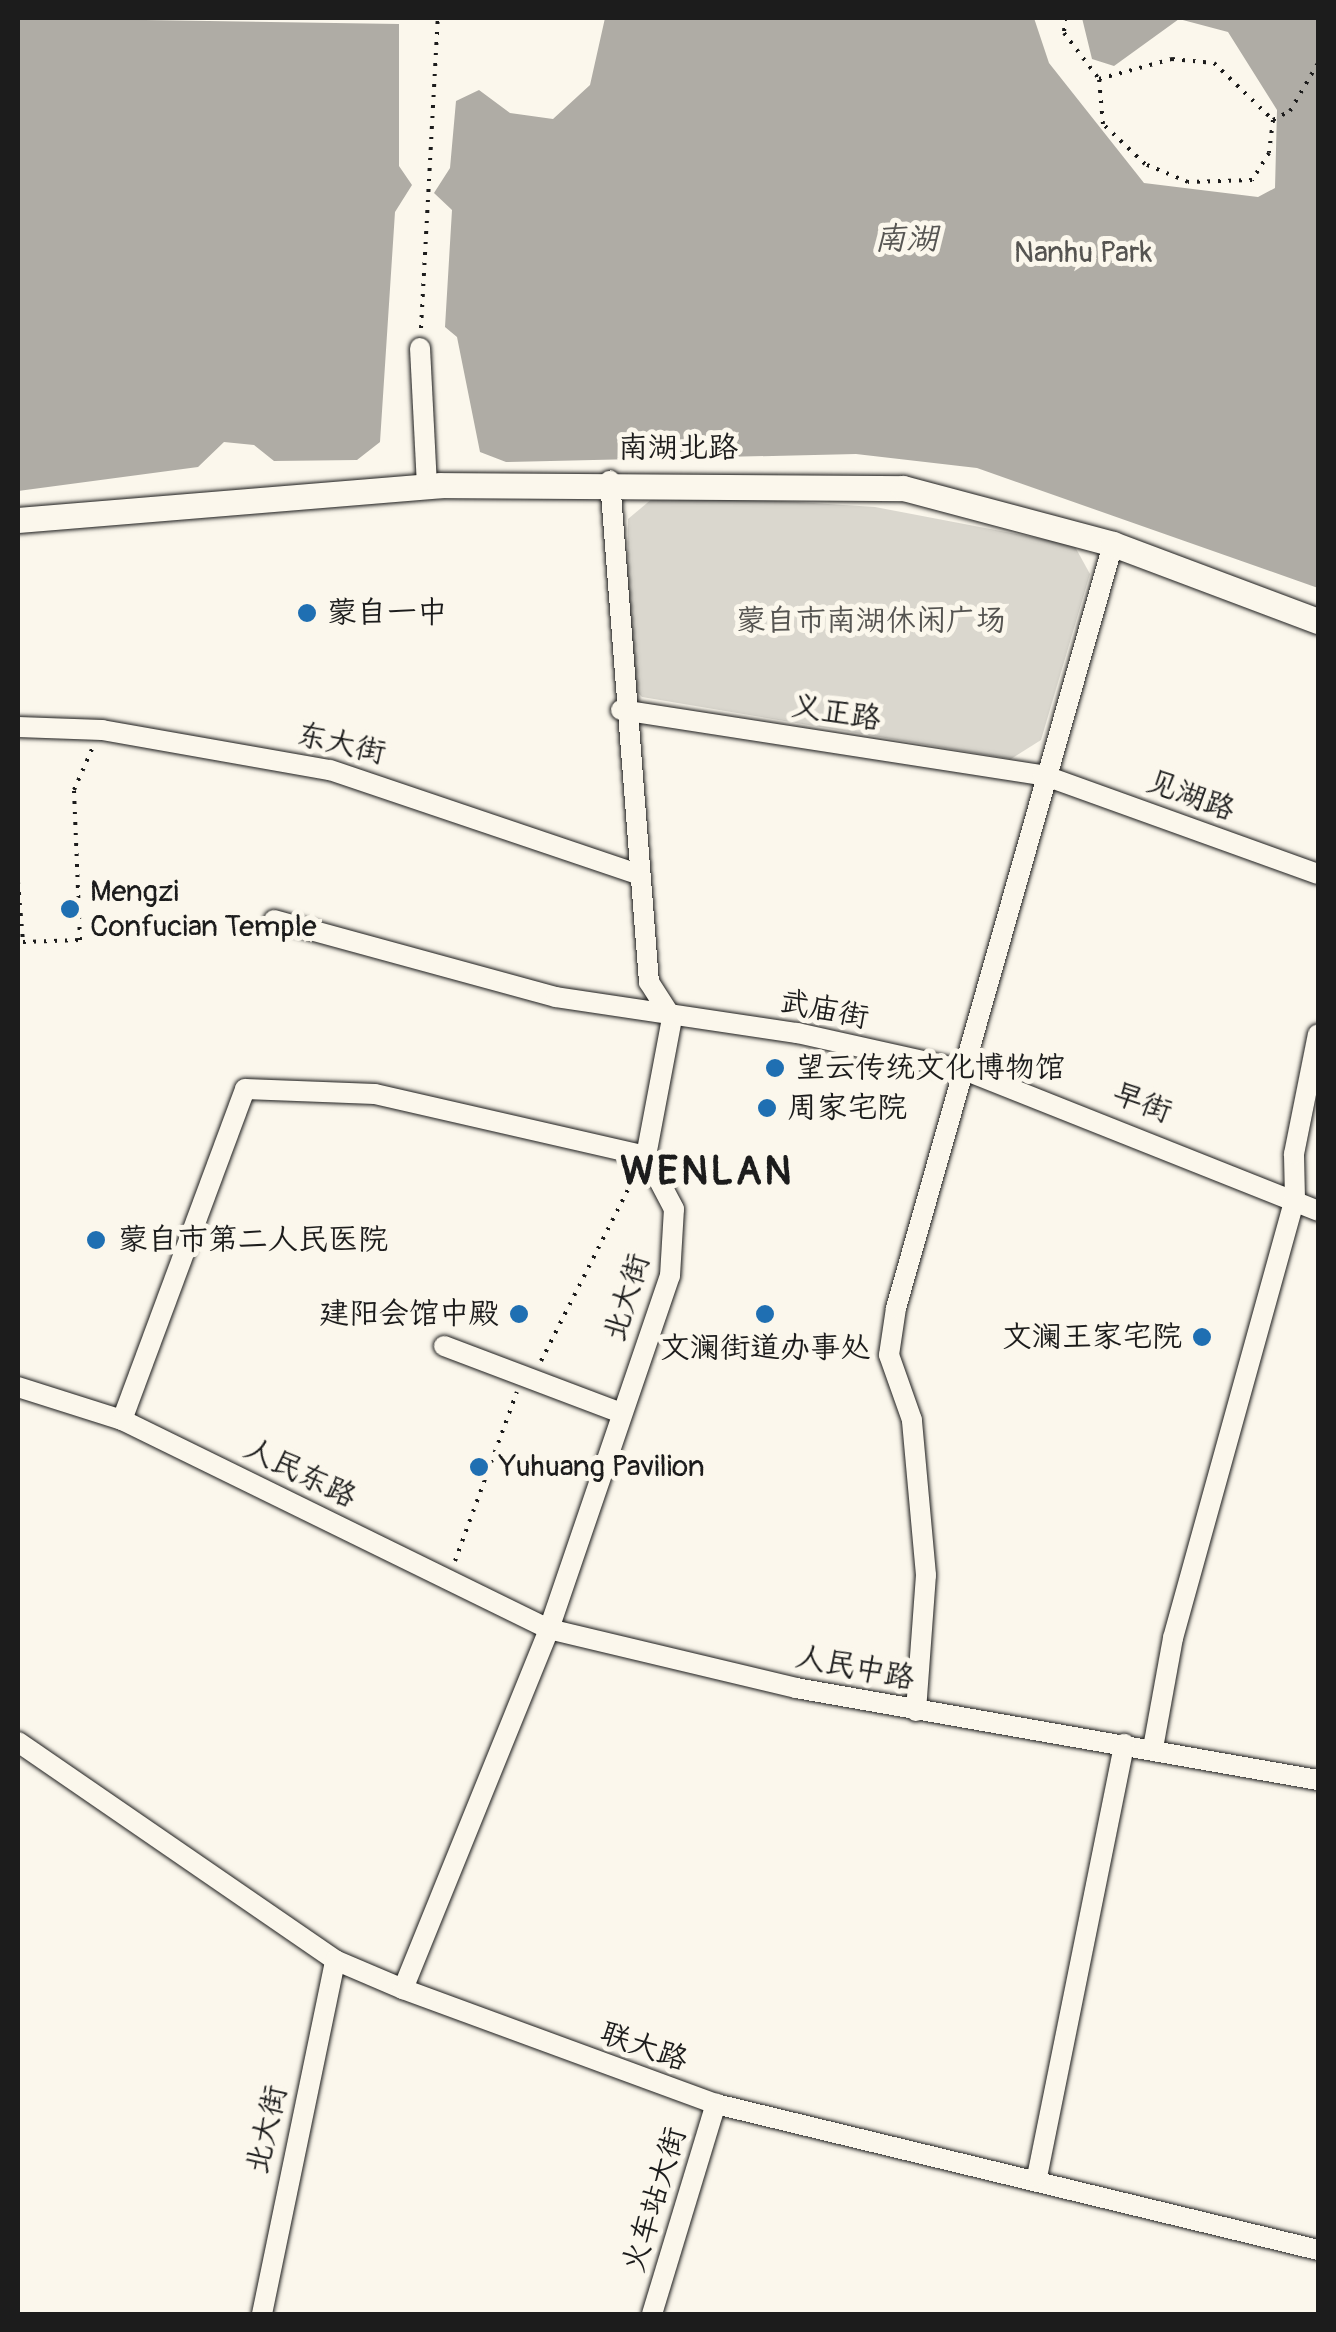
<!DOCTYPE html>
<html>
<head>
<meta charset="utf-8">
<style>
  body { margin:0 }
  #map { position:relative; width:1336px; height:2332px; overflow:hidden; background:#fbf7ec; font-family:Pangolin,"LXGW WenKai TC",sans-serif }
  div>[style] { position:absolute }
  .green>* { inset:0; background:#dad7ce }
  .water>* { inset:0; background:#afaca5 }
  .path>* { height:4px; margin-top:-2px; transform-origin:0; background:repeating-linear-gradient(90deg,#1c1c1c 0 2.5px,transparent 0 10.5px) }
  .roads { filter:drop-shadow(0 0 2px #1c1c1c) drop-shadow(0 0 2px #1c1c1c) }
  .minor>* { height:20px; margin:-10px; padding:0 10px; transform-origin:10px; border-radius:10px; background:#fbf7ec }
  .major>* { height:25px; margin:-12.5px; padding:0 12.5px; transform-origin:12.5px; border-radius:12.5px; background:#fbf7ec }
  .dots>* { width:28px; height:28px; translate:-50% -50%; box-sizing:border-box; border:5px solid #fbf7ec; border-radius:50% }
  span { translate:-50% -50%; white-space:nowrap; text-align:center; line-height:1.15; -webkit-text-stroke:10px #fbf7ec; paint-order:stroke }
  .park-label { font-size:30px; color:#555451 }
  .street-label { font-size:30px; color:#1c1c1c }
  .poi-label { font-size:30px; color:#1c1c1c }
  .left { translate:0 -50%; text-align:left }
  .right { translate:-100% -50%; text-align:right }
  .water-label { font-size:32px; color:#575653; font-style:italic }
  .district-label { font-size:40px; color:#1c1c1c; font-weight:700; letter-spacing:2.5px }
  .frame { position:absolute; inset:0; border:20px solid #1c1c1c; pointer-events:none }
</style>
</head>
<body>
<div id="map">
  <div class="green">
    <div style="clip-path:polygon(659px 493px,875px 507px,1074px 545px,1090px 574px,1041px 740px,1011px 759px,642px 697px,626px 680px,628px 519px)"></div>
  </div>
  <div class="water">
    <div style="clip-path:polygon(18px 18px,399px 24px,399px 166px,412px 185px,395px 212px,380px 442px,357px 460px,274px 461px,254px 445px,224px 442px,198px 467px,18px 491px)"></div>
    <div style="clip-path:polygon(605px 18px,1034px 18px,1049px 63px,1144px 183px,1258px 197px,1275px 188px,1277px 110px,1228px 32px,1179px 19px,1114px 66px,1092px 59px,1082px 18px,1318px 18px,1318px 588px,977px 468px,856px 454px,506px 462px,480px 452px,457px 337px,445px 327px,452px 210px,434px 193px,450px 168px,456px 101px,479px 90px,510px 113px,553px 119px,590px 85px)"></div>
  </div>
  <div class="path">
    <div style="left:1065px;top:18px;width:15px;rotate:94deg"></div>
    <div style="left:1064px;top:33px;width:58px;rotate:52.7deg"></div>
    <div style="left:1172px;top:59px;width:42px;rotate:5.4deg"></div>
    <div style="left:1214px;top:63px;width:82px;rotate:44deg"></div>
    <div style="left:1273px;top:120px;width:33px;rotate:97deg"></div>
    <div style="left:1269px;top:153px;width:32px;rotate:122deg"></div>
    <div style="left:1252px;top:180px;width:64px;rotate:178.2deg"></div>
    <div style="left:1188px;top:182px;width:47px;rotate:-157.3deg"></div>
    <div style="left:1145px;top:164px;width:58px;rotate:-136.4deg"></div>
    <div style="left:1103px;top:124px;width:45px;rotate:-95.1deg"></div>
    <div style="left:1099px;top:79px;width:76px;rotate:-15.3deg"></div>
    <div style="left:1273px;top:120px;width:19px;rotate:-28deg"></div>
    <div style="left:1290px;top:111px;width:56px;rotate:-59.7deg"></div>
    <div style="left:421px;top:328px;width:310px;rotate:-86.9deg"></div>
    <div style="left:18px;top:882px;width:60px;rotate:85.2deg"></div>
    <div style="left:23px;top:942px;width:57px;rotate:-2deg"></div>
    <div style="left:80px;top:940px;width:150px;rotate:-92.3deg"></div>
    <div style="left:74px;top:790px;width:45px;rotate:-66.3deg"></div>
    <div style="left:541px;top:1361px;width:205px;rotate:-63.1deg"></div>
    <div style="left:455px;top:1561px;width:180px;rotate:-69.9deg"></div>
  </div>
  <div class="roads">
    <div class="minor">
      <div style="left:420px;top:348px;width:138px;rotate:87.1deg"></div>
      <div style="left:621px;top:710px;width:427px;rotate:8.8deg"></div>
      <div style="left:1043px;top:775px;width:292px;rotate:19.8deg"></div>
      <div style="left:18px;top:727px;width:84px;rotate:2deg"></div>
      <div style="left:102px;top:730px;width:231px;rotate:10deg"></div>
      <div style="left:330px;top:770px;width:324px;rotate:18.7deg"></div>
      <div style="left:274px;top:920px;width:292px;rotate:15.3deg"></div>
      <div style="left:556px;top:997px;width:244px;rotate:8.5deg"></div>
      <div style="left:797px;top:1033px;width:171px;rotate:12.5deg"></div>
      <div style="left:964px;top:1070px;width:381px;rotate:21.7deg"></div>
      <div style="left:444px;top:1346px;width:189px;rotate:20.7deg"></div>
      <div style="left:18px;top:1387px;width:109px;rotate:17.6deg"></div>
      <div style="left:122px;top:1420px;width:475px;rotate:26.1deg"></div>
      <div style="left:549px;top:1629px;width:254px;rotate:13.4deg"></div>
      <div style="left:796px;top:1688px;width:530px;rotate:10deg"></div>
      <div style="left:122px;top:1420px;width:353px;rotate:-69.6deg"></div>
      <div style="left:245px;top:1089px;width:130px;rotate:2.2deg"></div>
      <div style="left:375px;top:1094px;width:278px;rotate:12.9deg"></div>
      <div style="left:916px;top:1711px;width:136px;rotate:-85.8deg"></div>
      <div style="left:926px;top:1575px;width:156px;rotate:-95.2deg"></div>
      <div style="left:912px;top:1420px;width:69px;rotate:-109.5deg"></div>
      <div style="left:889px;top:1355px;width:48px;rotate:-81.5deg"></div>
      <div style="left:896px;top:1308px;width:794px;rotate:-74.14deg"></div>
      <div style="left:18px;top:1742px;width:385px;rotate:34.5deg"></div>
      <div style="left:335px;top:1960px;width:74px;rotate:23.1deg"></div>
      <div style="left:403px;top:1989px;width:333px;rotate:20.2deg"></div>
      <div style="left:716px;top:2104px;width:619px;rotate:13.63deg"></div>
      <div style="left:1153px;top:1748px;width:112px;rotate:-79.7deg"></div>
      <div style="left:1173px;top:1638px;width:456px;rotate:-74.5deg"></div>
      <div style="left:1295px;top:1199px;width:45px;rotate:-91.3deg"></div>
      <div style="left:1294px;top:1154px;width:122px;rotate:-78.7deg"></div>
      <div style="left:403px;top:1989px;width:388px;rotate:-67.9deg"></div>
      <div style="left:549px;top:1629px;width:373px;rotate:-71.1deg"></div>
      <div style="left:670px;top:1276px;width:67px;rotate:-86.6deg"></div>
      <div style="left:674px;top:1209px;width:60px;rotate:-117.8deg"></div>
      <div style="left:646px;top:1156px;width:140px;rotate:-79.3deg"></div>
      <div style="left:672px;top:1018px;width:43px;rotate:-122.6deg"></div>
      <div style="left:649px;top:982px;width:503px;rotate:-94.45deg"></div>
      <div style="left:1037px;top:2177px;width:442px;rotate:-78.6deg"></div>
      <div style="left:262px;top:2314px;width:361px;rotate:-78.3deg"></div>
      <div style="left:652px;top:2314px;width:220px;rotate:-73.1deg"></div>
    </div>
    <div class="major">
      <div style="left:18px;top:520px;width:423px;rotate:-4.7deg"></div>
      <div style="left:440px;top:485px;width:463px;rotate:0.4deg"></div>
      <div style="left:903px;top:488px;width:217px;rotate:14.9deg"></div>
      <div style="left:1113px;top:544px;width:219px;rotate:20.6deg"></div>
    </div>
  </div>
  <div class="dots">
    <div style="left:307px;top:613px;background:#1f6fb2"></div>
    <div style="left:70px;top:909px;background:#1f6fb2"></div>
    <div style="left:775px;top:1068px;background:#1f6fb2"></div>
    <div style="left:767px;top:1108px;background:#1f6fb2"></div>
    <div style="left:96px;top:1240px;background:#1f6fb2"></div>
    <div style="left:519px;top:1314px;background:#1f6fb2"></div>
    <div style="left:765px;top:1314px;background:#1f6fb2"></div>
    <div style="left:1202px;top:1337px;background:#1f6fb2"></div>
    <div style="left:479px;top:1467px;background:#1f6fb2"></div>
  </div>
  <div class="park-label">
    <span style="left:1083px;top:253px">Nanhu Park</span>
    <span style="left:871px;top:621px">蒙自市南湖休闲广场</span>
  </div>
  <div class="street-label">
    <span style="left:678px;top:448px">南湖北路</span>
    <span style="left:836px;top:713px;rotate:9deg">义正路</span>
    <span style="left:341px;top:744px;rotate:13deg">东大街</span>
    <span style="left:1191px;top:796px;rotate:20deg">见湖路</span>
    <span style="left:824px;top:1010px;rotate:11deg">武庙街</span>
    <span style="left:1142px;top:1103px;rotate:21deg">早街</span>
    <span style="left:627px;top:1298px;rotate:-73deg">北大街</span>
    <span style="left:300px;top:1473px;rotate:26deg">人民东路</span>
    <span style="left:855px;top:1668px;rotate:11deg">人民中路</span>
    <span style="left:644px;top:2047px;rotate:19deg">联大路</span>
    <span style="left:267px;top:2130px;rotate:-77deg">北大街</span>
    <span style="left:655px;top:2200px;rotate:-73deg">火车站大街</span>
  </div>
  <div class="poi-label">
    <span class="left" style="left:327px;top:613px">蒙自一中</span>
    <span class="left" style="left:90px;top:909px">Mengzi<br>Confucian Temple</span>
    <span class="left" style="left:795px;top:1068px">望云传统文化博物馆</span>
    <span class="left" style="left:787px;top:1108px">周家宅院</span>
    <span class="left" style="left:118px;top:1240px">蒙自市第二人民医院</span>
    <span class="right" style="left:499px;top:1314px">建阳会馆中殿</span>
    <span class="right" style="left:1182px;top:1337px">文澜王家宅院</span>
    <span style="left:765px;top:1348px">文澜街道办事处</span>
    <span class="left" style="left:499px;top:1467px">Yuhuang Pavilion</span>
  </div>
  <div class="water-label">
    <span style="left:906px;top:239px">南湖</span>
  </div>
  <div class="district-label">
    <span style="left:707px;top:1172px">WENLAN</span>
  </div>
  <div class="frame"></div>
</div>
</body>
</html>
